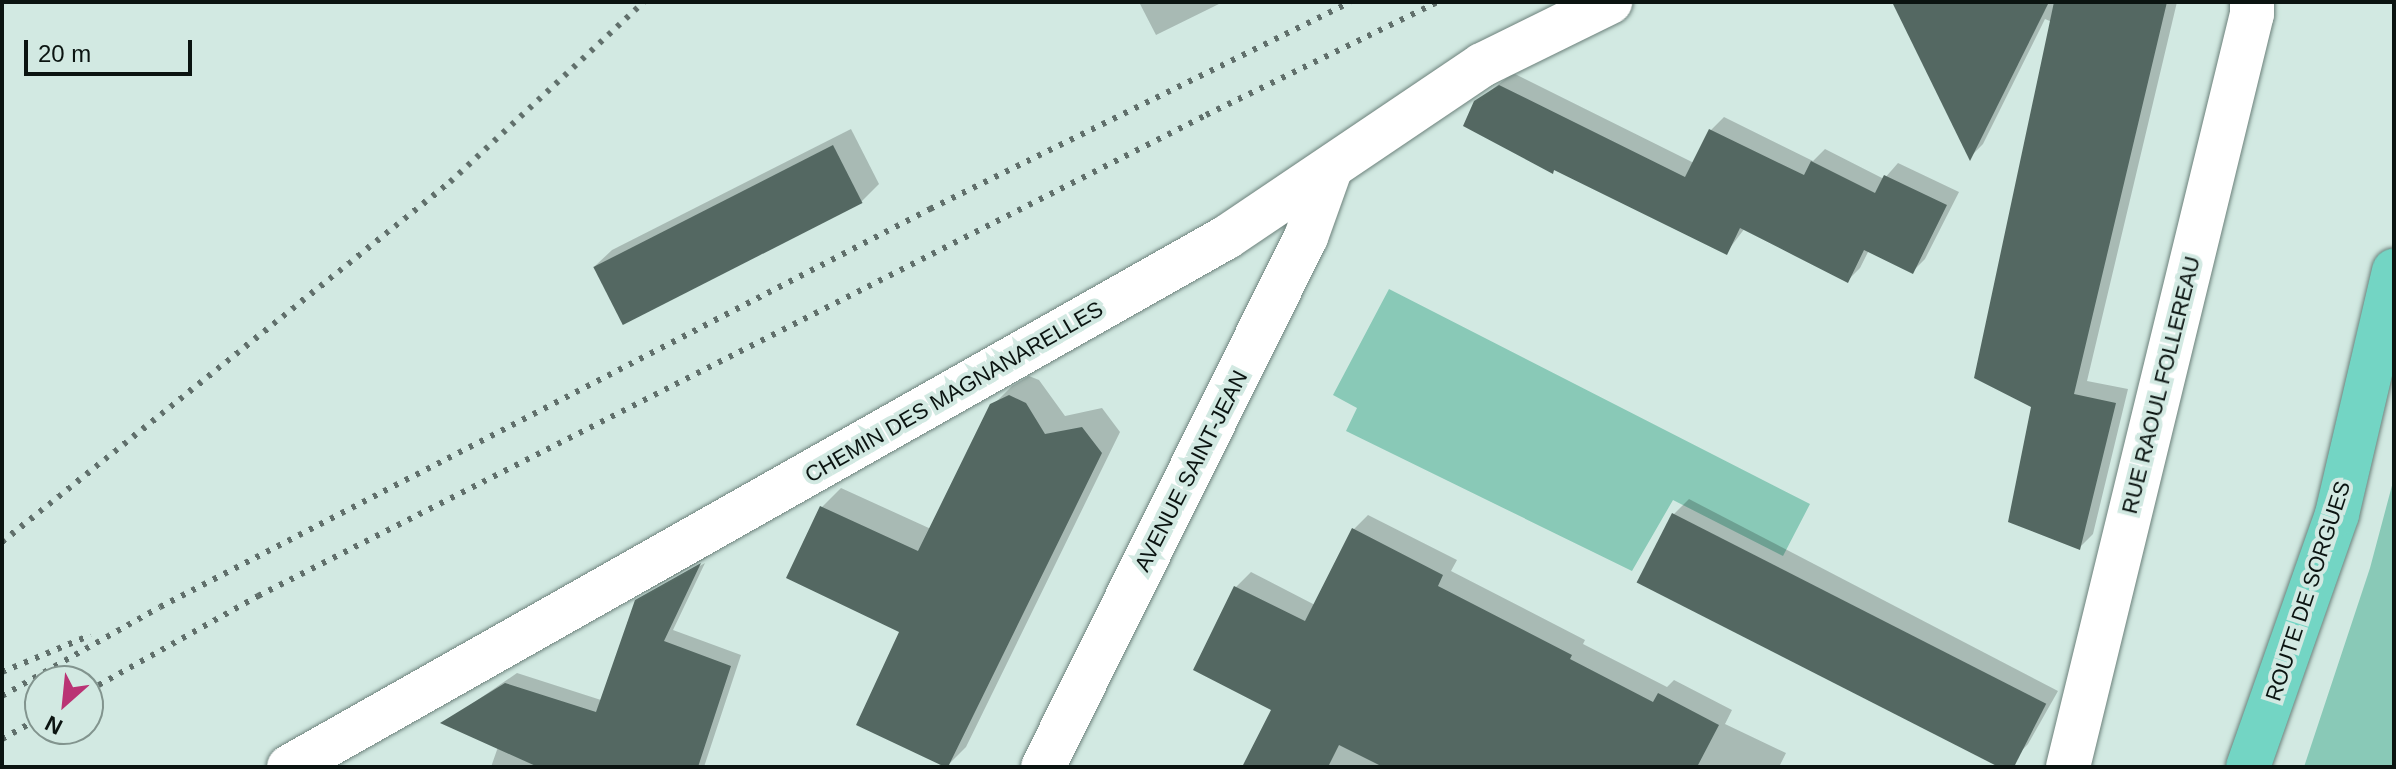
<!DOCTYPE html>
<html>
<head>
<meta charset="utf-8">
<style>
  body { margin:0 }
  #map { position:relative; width:2396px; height:769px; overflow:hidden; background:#d2e9e2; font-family:Helvetica,sans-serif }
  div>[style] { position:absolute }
  .green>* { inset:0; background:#89c9b7 }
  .shadow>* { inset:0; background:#0003 }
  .building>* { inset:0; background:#546862; transform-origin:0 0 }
  .roads { filter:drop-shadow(0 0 2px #6c817b) drop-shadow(0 0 2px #6c817b) }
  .street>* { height:44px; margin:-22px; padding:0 22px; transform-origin:22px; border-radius:22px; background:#fff }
  .primary>* { height:44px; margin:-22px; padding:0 22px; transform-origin:22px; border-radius:22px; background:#73d5c4 }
  .rail>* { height:6px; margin-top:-3px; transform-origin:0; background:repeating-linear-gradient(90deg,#606f6b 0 4px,transparent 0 12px) }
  span { translate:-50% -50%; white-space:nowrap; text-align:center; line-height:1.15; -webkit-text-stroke:8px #d2e9e2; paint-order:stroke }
  .street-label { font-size:22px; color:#0b1411 }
  .frame { position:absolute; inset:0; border:4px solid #0b1411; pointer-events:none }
  .north { position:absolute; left:24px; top:665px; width:80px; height:80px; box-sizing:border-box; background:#d2e9e2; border:2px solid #82948e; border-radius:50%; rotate:207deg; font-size:22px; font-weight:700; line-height:32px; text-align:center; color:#0b1411 }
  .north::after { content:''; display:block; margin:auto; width:28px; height:36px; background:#ba3374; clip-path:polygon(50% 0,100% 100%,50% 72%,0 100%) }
  .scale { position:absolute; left:24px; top:40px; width:168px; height:36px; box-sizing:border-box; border:4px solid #0b1411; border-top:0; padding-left:10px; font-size:24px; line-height:28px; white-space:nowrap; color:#0b1411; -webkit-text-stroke:6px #d2e9e2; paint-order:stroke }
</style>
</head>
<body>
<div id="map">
  <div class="green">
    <div style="clip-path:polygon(1389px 289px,1810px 504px,1783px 556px,1673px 500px,1632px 571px,1346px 431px,1357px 408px,1333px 395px)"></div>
    <div style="clip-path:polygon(2394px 478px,2394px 767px,2304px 767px,2370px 568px)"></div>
  </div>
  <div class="shadow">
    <div style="clip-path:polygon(1139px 2px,1223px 2px,1156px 35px)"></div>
    <div style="clip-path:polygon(1906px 2px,2177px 2px,2087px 381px,2128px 389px,2093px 534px,2079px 548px,2033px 405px,2052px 22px,2045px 19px,1983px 144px,1970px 157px)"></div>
    <div style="clip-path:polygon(1513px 73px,1694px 163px,1711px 130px,1724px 117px,1813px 161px,1825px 149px,1884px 179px,1898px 163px,1959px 192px,1925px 259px,1912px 272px,1869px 250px,1860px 268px,1847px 281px,1745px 228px,1726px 253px,1556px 169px,1553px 171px,1476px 102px)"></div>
    <div style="clip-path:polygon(851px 129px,879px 184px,862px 201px,623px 322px,595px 266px,612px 250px)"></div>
    <div style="clip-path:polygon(1029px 376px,1039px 380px,1065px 416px,1102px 408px,1120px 432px,966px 747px,947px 766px,902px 631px,789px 577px,822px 507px,841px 488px,931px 529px,992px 406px,1012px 386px)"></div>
    <div style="clip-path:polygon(1689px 499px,2058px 691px,2028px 744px,2013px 760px,1997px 760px,1639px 581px,1674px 514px)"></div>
    <div style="clip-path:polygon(1368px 515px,1457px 560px,1451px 571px,1585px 640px,1583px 644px,1667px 687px,1674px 680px,1732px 710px,1725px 724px,1786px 753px,1779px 767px,1244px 767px,1274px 709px,1196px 670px,1236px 587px,1251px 572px,1315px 605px,1354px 529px)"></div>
    <div style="clip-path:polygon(708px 556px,708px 557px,646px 592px,648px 590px)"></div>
    <div style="clip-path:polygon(705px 563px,673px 630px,741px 655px,704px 767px,491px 767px,498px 747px,444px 723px,517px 673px,601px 700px,636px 602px)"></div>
  </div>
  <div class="building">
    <div style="clip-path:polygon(1892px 2px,2049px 2px,1970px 161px)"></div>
    <div style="clip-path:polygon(2054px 2px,2167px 2px,2074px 394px,2116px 403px,2080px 550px,2008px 522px,2031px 407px,1974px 378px)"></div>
    <div style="clip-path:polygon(1499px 85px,1685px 177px,1709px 129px,1804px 175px,1811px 161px,1875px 193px,1884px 175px,1947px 205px,1913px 274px,1864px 250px,1848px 283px,1740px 228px,1727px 255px,1554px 170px,1553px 174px,1463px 126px,1474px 101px)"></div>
    <div style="left:833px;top:145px;width:65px;height:269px;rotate:63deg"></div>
    <div style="clip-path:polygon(1009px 395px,1026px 403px,1045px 434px,1082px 427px,1102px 453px,948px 767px,945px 767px,856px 725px,899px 632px,786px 578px,820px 506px,918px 551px,990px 404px)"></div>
    <div style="left:1672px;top:513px;width:420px;height:78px;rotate:27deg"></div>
    <div style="clip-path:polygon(1352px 528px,1443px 575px,1438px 586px,1572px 655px,1570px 659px,1653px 702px,1658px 693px,1719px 725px,1697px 767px,1383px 767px,1339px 745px,1328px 767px,1242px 767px,1271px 710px,1193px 670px,1234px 586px,1305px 621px)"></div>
    <div style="clip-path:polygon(701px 563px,664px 641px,731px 666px,698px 767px,538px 767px,440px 723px,505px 683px,596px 712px,635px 600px)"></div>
  </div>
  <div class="roads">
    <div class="street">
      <div style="left:289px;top:767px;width:1077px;rotate:-29.47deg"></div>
      <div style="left:1227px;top:237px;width:308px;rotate:-34deg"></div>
      <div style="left:1482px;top:65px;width:143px;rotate:-26.2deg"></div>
      <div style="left:1043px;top:767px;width:592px;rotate:-63.61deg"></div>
      <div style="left:1306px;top:237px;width:71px;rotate:-70.3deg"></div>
      <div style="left:2068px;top:767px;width:775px;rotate:-76.27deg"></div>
      <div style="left:2252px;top:14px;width:12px;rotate:-90deg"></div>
    </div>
    <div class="primary">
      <div style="left:2248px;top:767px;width:268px;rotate:-70.6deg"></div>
      <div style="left:2337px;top:514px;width:250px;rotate:-76.8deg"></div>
    </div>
  </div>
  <div class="rail">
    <div style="left:2px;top:542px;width:575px;rotate:-38.78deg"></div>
    <div style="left:450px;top:182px;width:265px;rotate:-42.9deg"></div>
    <div style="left:2px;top:672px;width:96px;rotate:-22.6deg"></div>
    <div style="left:88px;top:691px;width:195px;rotate:-29.2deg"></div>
    <div style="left:258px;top:596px;width:1063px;rotate:-26.9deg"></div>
    <div style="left:1206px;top:115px;width:258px;rotate:-26deg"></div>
    <div style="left:2px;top:696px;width:181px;rotate:-29.4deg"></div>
    <div style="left:160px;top:607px;width:867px;rotate:-27.33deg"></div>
    <div style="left:930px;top:209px;width:468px;rotate:-26.2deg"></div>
    <div style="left:2px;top:739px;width:43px;rotate:-28.9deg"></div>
  </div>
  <div class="street-label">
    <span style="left:2161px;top:385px;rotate:-76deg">RUE RAOUL FOLLEREAU</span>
    <span style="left:954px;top:392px;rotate:-30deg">CHEMIN DES MAGNANARELLES</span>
    <span style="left:1191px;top:471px;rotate:-63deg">AVENUE SAINT-JEAN</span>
    <span style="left:2308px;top:591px;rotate:-72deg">ROUTE DE SORGUES</span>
  </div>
  <div class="frame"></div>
  <div class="north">N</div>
  <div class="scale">20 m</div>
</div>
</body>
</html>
